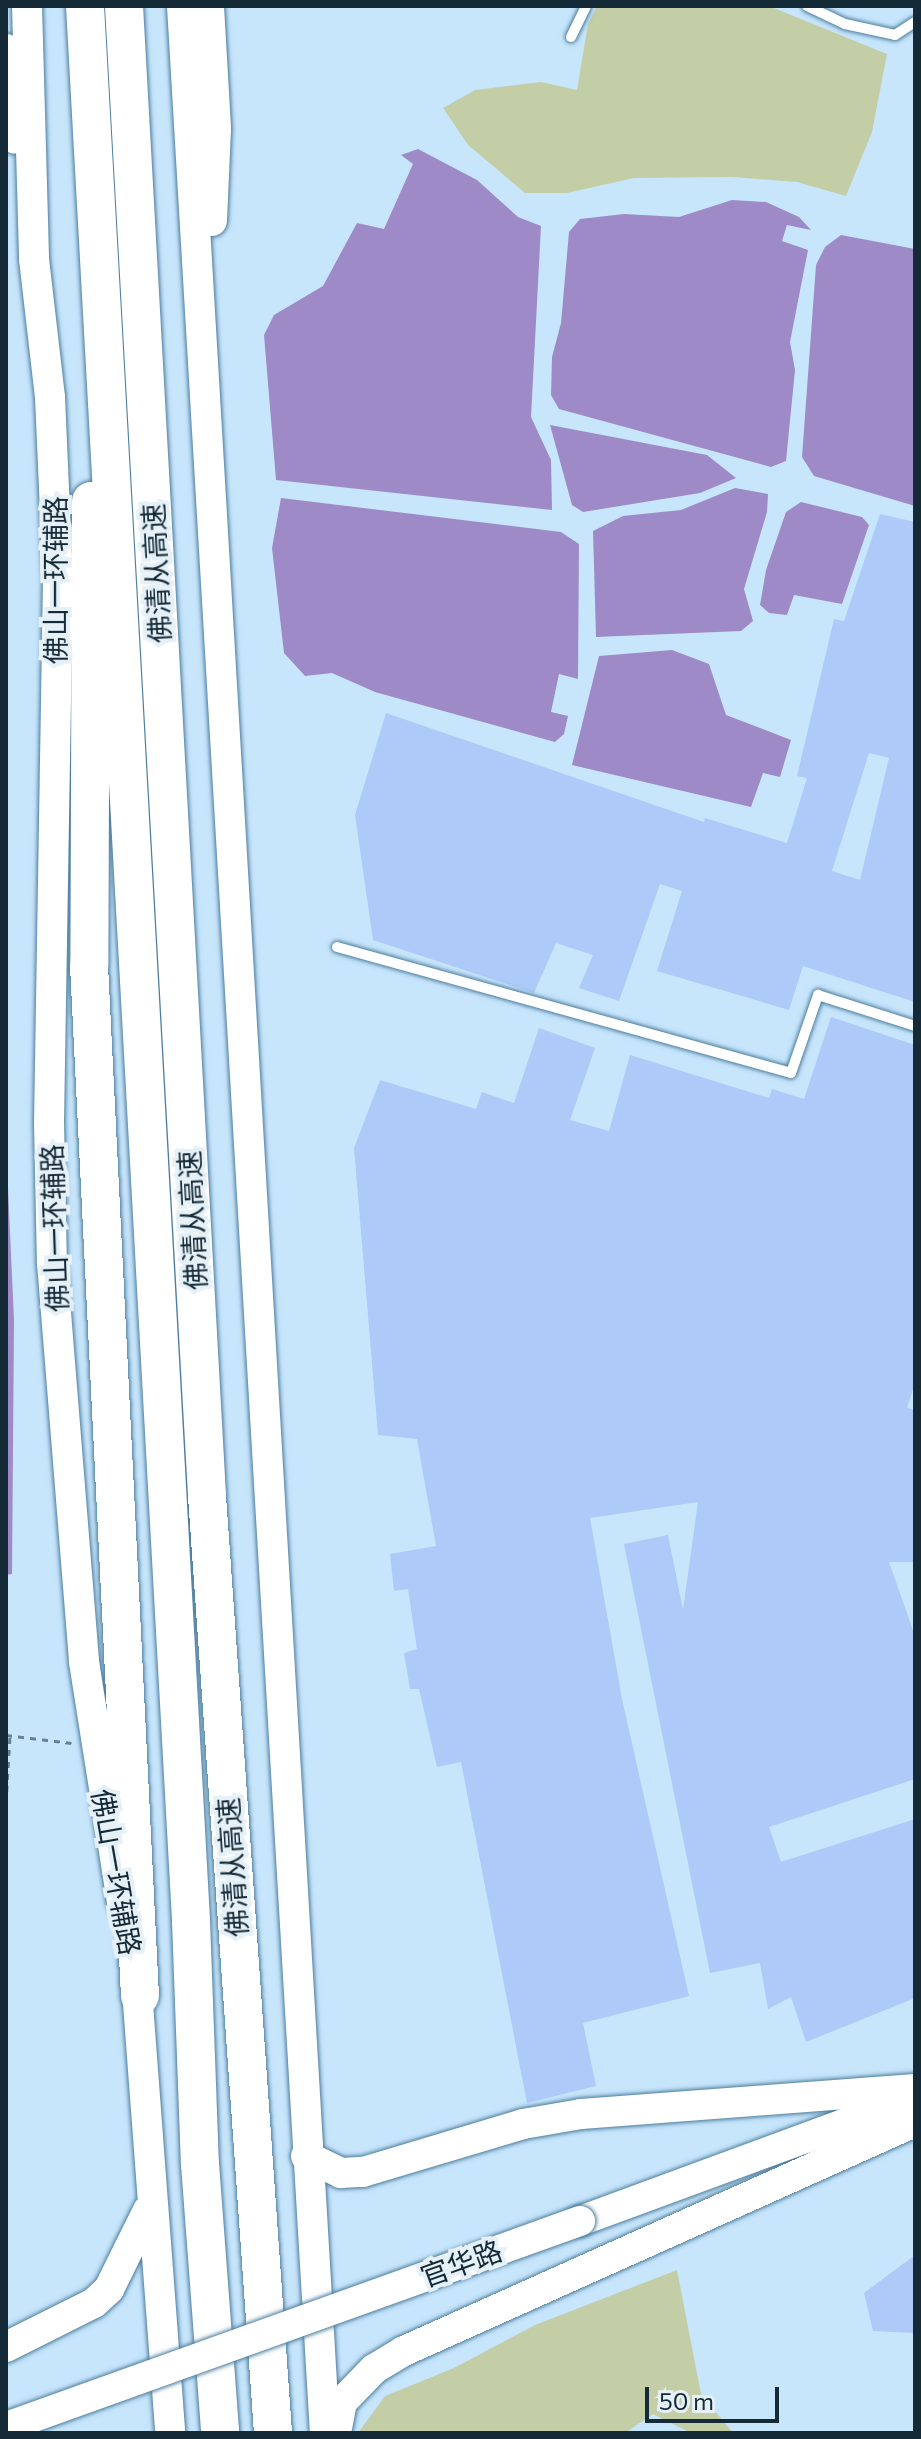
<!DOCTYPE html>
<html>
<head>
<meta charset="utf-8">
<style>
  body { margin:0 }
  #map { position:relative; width:921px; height:2439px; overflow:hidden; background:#c7e6fc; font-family:Commissioner,"Noto Sans SC",sans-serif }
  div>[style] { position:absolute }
  .green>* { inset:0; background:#c3cea6 }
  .water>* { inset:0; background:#9f8ac8 }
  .building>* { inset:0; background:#adcaf9 }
  .path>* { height:3px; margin-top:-1.5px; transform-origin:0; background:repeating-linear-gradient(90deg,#678192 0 6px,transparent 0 12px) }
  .roads { filter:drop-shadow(0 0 2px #4c7d9e) drop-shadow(0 0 2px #4c7d9e) }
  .lane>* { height:10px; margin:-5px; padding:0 5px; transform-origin:5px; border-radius:5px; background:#fff }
  .secondary>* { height:30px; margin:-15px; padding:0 15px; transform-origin:15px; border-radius:15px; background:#fff }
  .highway>* { height:38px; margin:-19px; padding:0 19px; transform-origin:19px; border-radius:19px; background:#fff }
  .bridges { filter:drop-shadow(0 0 2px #4c7d9e) drop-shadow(0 0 2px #4c7d9e) }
  .secondary-bridge>* { height:30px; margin:-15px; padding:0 15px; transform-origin:15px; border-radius:15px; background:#fff }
  span { translate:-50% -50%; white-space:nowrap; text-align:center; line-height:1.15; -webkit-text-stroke:8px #e6f0f7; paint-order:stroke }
  .street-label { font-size:28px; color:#152a37 }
  .frame { position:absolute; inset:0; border:8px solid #152a37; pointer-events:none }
  .scale { position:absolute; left:645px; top:2387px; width:134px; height:36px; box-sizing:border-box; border:4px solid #152a37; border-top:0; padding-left:10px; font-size:24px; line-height:28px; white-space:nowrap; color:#152a37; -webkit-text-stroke:6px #e6f0f7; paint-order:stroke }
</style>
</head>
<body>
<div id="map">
  <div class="green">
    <div style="clip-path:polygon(597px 6px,769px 6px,887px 54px,872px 132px,846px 196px,797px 182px,732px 177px,634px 178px,567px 193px,525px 193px,468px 145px,443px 108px,475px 90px,541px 82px,577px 90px,588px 24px)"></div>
    <div style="clip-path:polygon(677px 2270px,701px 2394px,733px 2433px,691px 2433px,653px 2414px,625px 2433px,358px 2433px,385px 2396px,454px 2368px,535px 2325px)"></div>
  </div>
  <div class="water">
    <div style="clip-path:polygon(418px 149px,477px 180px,518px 217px,541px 226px,531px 417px,551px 460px,552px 510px,276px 480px,264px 335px,274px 315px,323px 286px,357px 223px,384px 229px,413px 164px,401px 155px)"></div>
    <div style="clip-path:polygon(732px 200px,766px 202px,799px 217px,811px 230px,787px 225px,782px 241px,808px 250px,790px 342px,795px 370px,786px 461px,771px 467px,559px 409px,551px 395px,552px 357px,561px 323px,569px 232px,580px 219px,624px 214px,679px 217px)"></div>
    <div style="clip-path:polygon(841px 235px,915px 249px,915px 506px,814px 476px,802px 457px,816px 265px,825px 247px)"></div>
    <div style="clip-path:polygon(550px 425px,707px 455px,736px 478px,700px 493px,583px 512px,572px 505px)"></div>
    <div style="clip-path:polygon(735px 488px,768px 494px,767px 512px,744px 589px,753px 621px,741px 631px,596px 637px,593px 531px,623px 516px,681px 510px)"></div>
    <div style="clip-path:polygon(281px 498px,561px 532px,579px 544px,578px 679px,559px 674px,551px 712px,568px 716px,564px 734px,555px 742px,375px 692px,332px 673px,305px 676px,284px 653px,272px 548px)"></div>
    <div style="clip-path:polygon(801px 502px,862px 517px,869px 525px,842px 604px,794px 595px,787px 615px,769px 613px,760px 605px,766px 570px,786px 512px)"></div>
    <div style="clip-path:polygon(672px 650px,709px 664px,726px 715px,791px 740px,780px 777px,763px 773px,751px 807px,572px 765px,599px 656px)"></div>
    <div style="clip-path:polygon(6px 1144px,14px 1320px,12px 1574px,6px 1575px)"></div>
  </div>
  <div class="building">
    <div style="clip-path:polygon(evenodd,880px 514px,915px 522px,915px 1002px,803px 966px,789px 1010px,657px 971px,682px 891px,660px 884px,619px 1001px,579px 988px,593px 955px,556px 943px,534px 993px,373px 940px,355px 815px,386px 713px,704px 822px,705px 818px,787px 843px,807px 778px,797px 776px,834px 619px,844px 621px,880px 514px,869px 753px,889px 758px,860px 880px,832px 871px,869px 753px)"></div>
    <div style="clip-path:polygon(831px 1017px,915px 1045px,915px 1383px,907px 1408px,915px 1410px,915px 1562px,889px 1562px,915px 1636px,915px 1779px,769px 1827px,781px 1862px,915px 1819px,915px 1998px,806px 2042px,791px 1997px,768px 2009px,760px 1963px,710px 1973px,624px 1544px,668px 1535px,683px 1610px,698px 1502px,590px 1518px,622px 1699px,689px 1996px,583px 2023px,596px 2086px,527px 2103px,461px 1762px,437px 1767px,419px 1689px,410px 1689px,404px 1653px,417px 1649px,408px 1589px,394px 1591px,390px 1554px,436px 1546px,417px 1439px,378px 1435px,354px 1148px,380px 1080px,476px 1109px,482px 1092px,514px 1103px,539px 1028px,595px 1048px,570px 1120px,609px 1131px,630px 1055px,769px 1098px,772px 1089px,804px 1099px)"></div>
    <div style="clip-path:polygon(915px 2255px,915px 2333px,873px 2331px,864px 2293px)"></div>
  </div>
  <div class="path">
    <div style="left:6px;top:1735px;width:66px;rotate:6.9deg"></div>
    <div style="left:6px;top:1803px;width:67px;rotate:-86.6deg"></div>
  </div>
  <div class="roads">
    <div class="lane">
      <div style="left:807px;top:6px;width:42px;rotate:25.3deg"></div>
      <div style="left:845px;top:24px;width:51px;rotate:12.4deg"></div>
      <div style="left:895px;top:35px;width:24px;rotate:-33deg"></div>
      <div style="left:571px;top:37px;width:34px;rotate:-64deg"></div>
      <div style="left:337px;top:947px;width:471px;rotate:15.5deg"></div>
      <div style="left:791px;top:1073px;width:83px;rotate:-70.9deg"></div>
      <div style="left:818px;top:995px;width:102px;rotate:17.7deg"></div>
    </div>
    <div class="secondary">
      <div style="left:27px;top:6px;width:253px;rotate:88.4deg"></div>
      <div style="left:34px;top:259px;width:139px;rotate:83.4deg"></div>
      <div style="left:50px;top:397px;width:183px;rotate:87.5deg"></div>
      <div style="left:58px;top:580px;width:543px;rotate:90.95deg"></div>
      <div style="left:49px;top:1123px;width:140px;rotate:88.8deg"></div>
      <div style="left:52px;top:1263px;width:400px;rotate:85.4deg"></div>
      <div style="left:84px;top:1662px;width:243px;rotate:81deg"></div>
      <div style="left:182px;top:6px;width:2431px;rotate:86.63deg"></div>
      <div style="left:209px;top:6px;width:123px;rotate:86.7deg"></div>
      <div style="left:216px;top:129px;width:92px;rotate:92.5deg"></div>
      <div style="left:6px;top:49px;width:90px;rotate:84.3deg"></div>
      <div style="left:136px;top:1977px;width:457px;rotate:85.7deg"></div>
      <div style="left:306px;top:2156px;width:39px;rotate:26deg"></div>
      <div style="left:341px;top:2173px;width:22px;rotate:-3deg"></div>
      <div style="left:363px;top:2172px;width:167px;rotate:-16.7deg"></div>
      <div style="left:523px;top:2124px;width:59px;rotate:-9.8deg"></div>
      <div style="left:581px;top:2114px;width:335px;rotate:-4.3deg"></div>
      <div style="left:580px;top:2221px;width:342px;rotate:-20.2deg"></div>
      <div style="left:6px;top:2347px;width:98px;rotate:-26.6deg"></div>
      <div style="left:94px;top:2303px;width:21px;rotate:-43deg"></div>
      <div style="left:109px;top:2289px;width:88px;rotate:-63.7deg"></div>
      <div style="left:336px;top:2433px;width:32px;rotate:-79deg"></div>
      <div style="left:342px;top:2402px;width:46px;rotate:-45.9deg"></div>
      <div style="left:374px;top:2369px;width:35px;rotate:-31deg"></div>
      <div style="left:404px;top:2351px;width:560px;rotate:-24.14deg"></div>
    </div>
    <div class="highway">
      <div style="left:85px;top:6px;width:1918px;rotate:86.83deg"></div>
      <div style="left:191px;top:1921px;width:243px;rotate:87.9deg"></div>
      <div style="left:200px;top:2164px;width:270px;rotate:85.7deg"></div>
      <div style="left:124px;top:6px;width:1492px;rotate:86.81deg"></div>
      <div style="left:207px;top:1496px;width:939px;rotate:85.97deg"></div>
      <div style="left:91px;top:501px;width:464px;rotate:90.2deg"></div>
      <div style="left:89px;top:965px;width:1032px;rotate:87.17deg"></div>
    </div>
  </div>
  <div class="bridges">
    <div class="secondary-bridge">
      <div style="left:6px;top:2427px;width:610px;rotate:-19.74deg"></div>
    </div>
  </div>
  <div class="street-label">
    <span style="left:156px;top:573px;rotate:-93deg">佛清从高速</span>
    <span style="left:55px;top:580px;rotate:-90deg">佛山一环辅路</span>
    <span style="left:192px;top:1220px;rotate:-93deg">佛清从高速</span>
    <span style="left:54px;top:1228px;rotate:-92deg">佛山一环辅路</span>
    <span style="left:232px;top:1867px;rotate:-94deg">佛清从高速</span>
    <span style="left:117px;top:1872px;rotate:80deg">佛山一环辅路</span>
    <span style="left:461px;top:2263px;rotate:-20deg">官华路</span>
  </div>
  <div class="frame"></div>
  <div class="scale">50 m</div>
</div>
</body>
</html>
